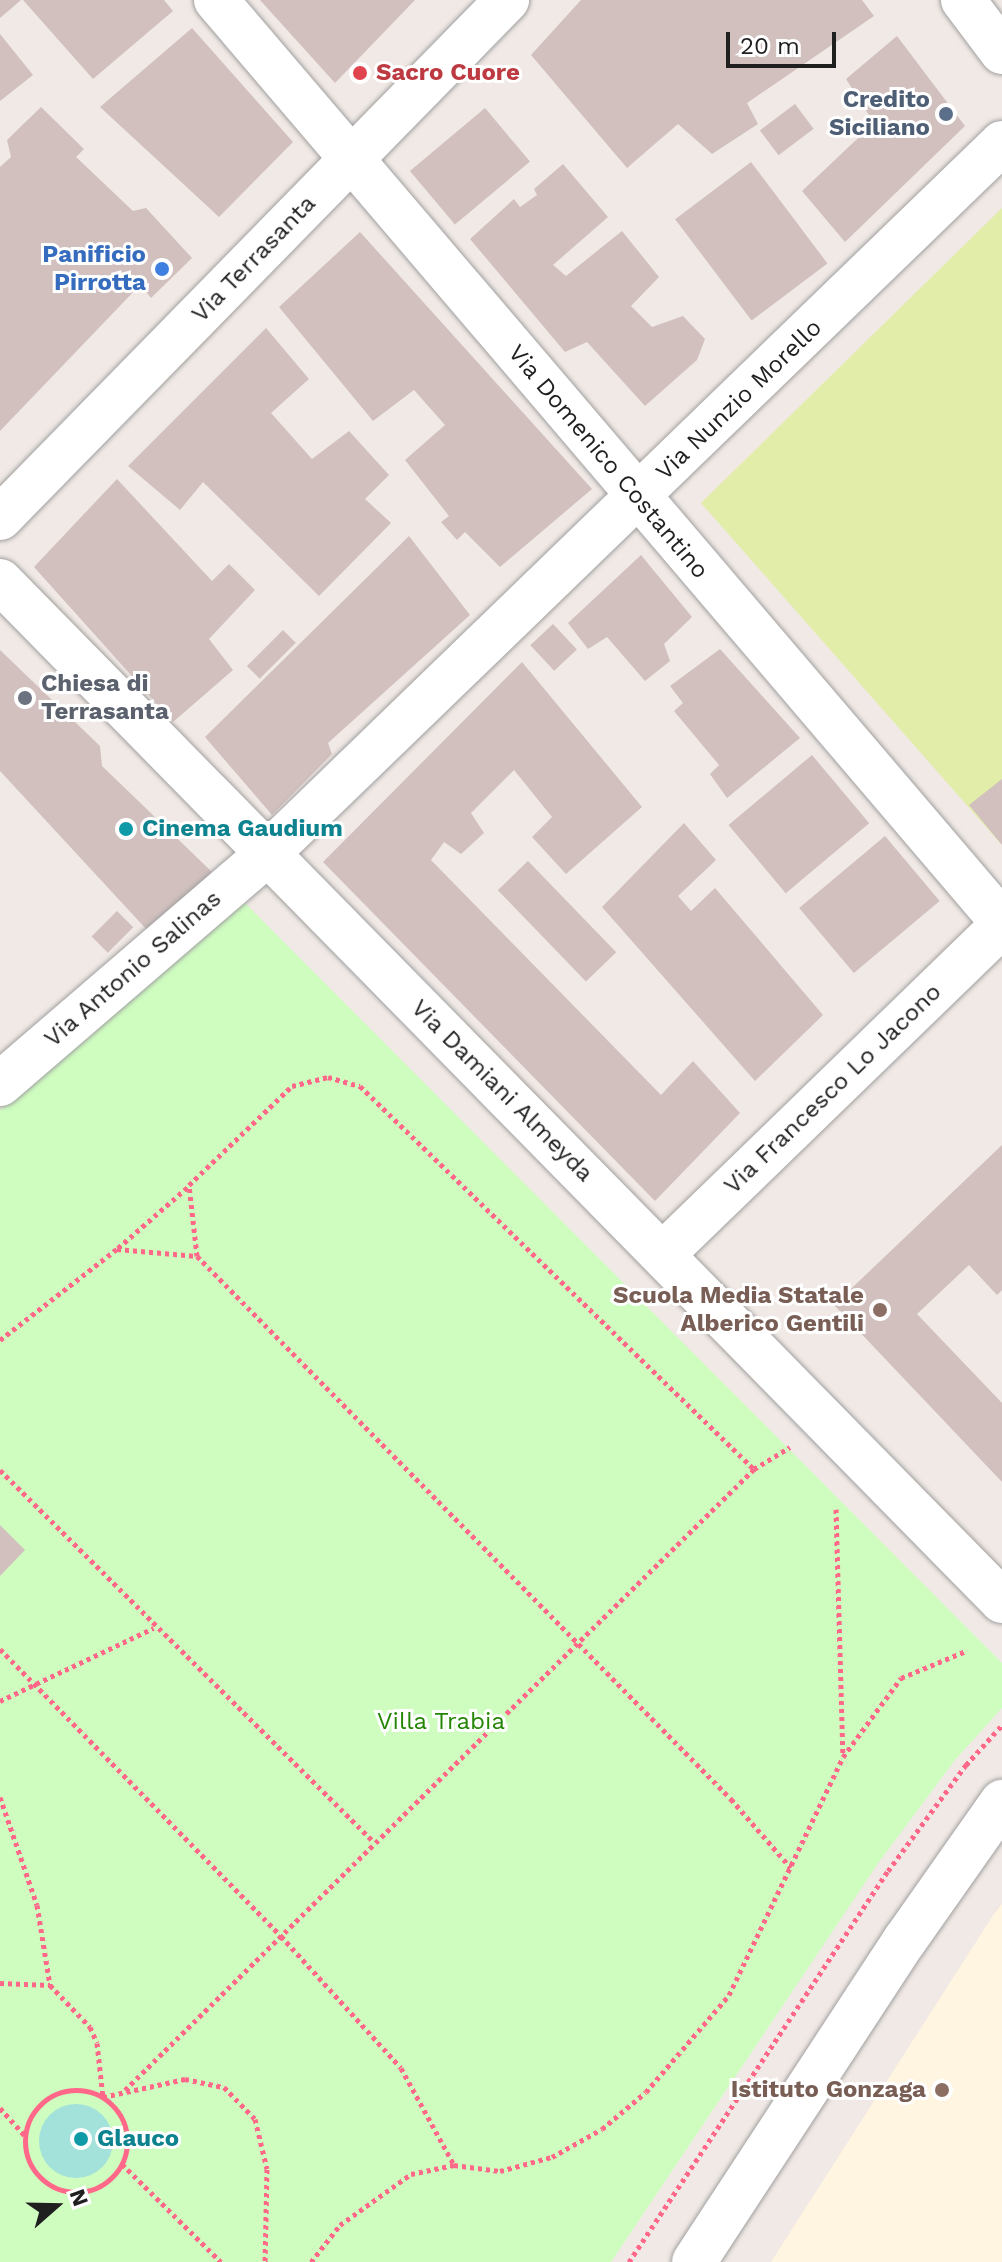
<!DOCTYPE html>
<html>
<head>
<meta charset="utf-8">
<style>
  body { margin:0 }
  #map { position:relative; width:1002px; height:2262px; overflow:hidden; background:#f1e9e5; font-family:"Work Sans",sans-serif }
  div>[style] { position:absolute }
  .education>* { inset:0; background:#fff5e0 }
  .grass>* { inset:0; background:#e1eda8 }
  .park>* { inset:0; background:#cffdc0 }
  .water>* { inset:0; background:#a3e1db }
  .round { border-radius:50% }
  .building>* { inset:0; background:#d1c0be; transform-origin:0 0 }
  .path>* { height:5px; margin-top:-2.5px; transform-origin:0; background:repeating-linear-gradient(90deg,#ff6889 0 4px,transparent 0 8px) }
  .path>.ring { margin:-2.5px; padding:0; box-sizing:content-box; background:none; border:5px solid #ff6889; border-radius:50% }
  .roads { filter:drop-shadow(0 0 2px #a0a0a0) drop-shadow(0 0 2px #a0a0a0) }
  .minor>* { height:44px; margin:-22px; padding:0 22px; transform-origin:22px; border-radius:22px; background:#fff }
  .dots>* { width:22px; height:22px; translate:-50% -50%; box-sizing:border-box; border:4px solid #fff; border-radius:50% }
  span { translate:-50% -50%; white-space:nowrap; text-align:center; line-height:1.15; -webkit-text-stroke:6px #fff; paint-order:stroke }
  .health-label { font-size:24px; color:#be3a42; font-weight:700 }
  .left { translate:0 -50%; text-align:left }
  .service-label { font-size:24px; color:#4e5e75; font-weight:700 }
  .right { translate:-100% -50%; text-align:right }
  .shop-label { font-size:24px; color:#366cbe; font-weight:700 }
  .street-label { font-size:24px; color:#1f1f1f }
  .worship-label { font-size:24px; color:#5b616d; font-weight:700 }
  .culture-label { font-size:24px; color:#0d838f; font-weight:700 }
  .education-label { font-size:24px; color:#785e54; font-weight:700 }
  .park-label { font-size:24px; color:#248605 }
  .north { position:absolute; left:16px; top:2166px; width:80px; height:80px; -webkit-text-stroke:6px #fff; paint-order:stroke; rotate:70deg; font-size:22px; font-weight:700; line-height:32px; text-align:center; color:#1f1f1f }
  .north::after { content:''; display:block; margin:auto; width:28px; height:36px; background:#1f1f1f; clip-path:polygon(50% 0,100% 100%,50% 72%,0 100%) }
  .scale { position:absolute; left:726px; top:32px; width:110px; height:36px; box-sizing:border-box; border:4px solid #1f1f1f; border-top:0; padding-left:10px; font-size:24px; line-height:28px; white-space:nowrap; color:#1f1f1f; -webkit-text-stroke:6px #fff; paint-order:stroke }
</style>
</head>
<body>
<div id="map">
  <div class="education">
    <div style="clip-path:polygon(1002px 1904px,1002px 2262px,771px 2262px,992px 1917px)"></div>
  </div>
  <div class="grass">
    <div style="clip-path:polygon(1002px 208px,1002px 842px,1001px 844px,701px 503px)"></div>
  </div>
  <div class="park">
    <div style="clip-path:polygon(240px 898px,1002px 1663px,1002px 1708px,955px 1760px,879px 1862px,611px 2262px,0 2262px,0 1110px)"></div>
  </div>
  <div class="water">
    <div class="round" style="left:39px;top:2104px;width:74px;height:74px"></div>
  </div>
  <div class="building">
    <div style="clip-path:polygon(0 0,21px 0,0 18px)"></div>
    <div style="clip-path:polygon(23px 0,164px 0,173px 11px,93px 79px)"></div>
    <div style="clip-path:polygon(260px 0,415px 0,335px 83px)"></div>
    <div style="clip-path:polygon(581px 0,862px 0,874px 16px,747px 103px,758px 124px,712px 154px,678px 124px,627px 168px,531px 55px)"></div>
    <div style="clip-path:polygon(192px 28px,293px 142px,219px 217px,100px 107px)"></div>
    <div style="clip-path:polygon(0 34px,33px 75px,0 101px)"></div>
    <div style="clip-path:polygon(897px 36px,965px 126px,845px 242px,802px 191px,874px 123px,846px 79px)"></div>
    <div style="left:795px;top:104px;width:31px;height:44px;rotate:53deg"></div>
    <div style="clip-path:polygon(41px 107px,84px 149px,76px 157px,133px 211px,146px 208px,192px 258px,151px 298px,140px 285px,0 431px,0 167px,11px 157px,7px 140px)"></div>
    <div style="left:485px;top:108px;width:70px;height:98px;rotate:50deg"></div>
    <div style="left:751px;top:162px;width:127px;height:95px;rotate:53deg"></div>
    <div style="clip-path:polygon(563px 164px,608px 217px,553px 265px,566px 276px,622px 231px,659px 277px,631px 306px,652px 327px,683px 316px,705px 339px,697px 360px,645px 406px,587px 342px,565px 352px,470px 239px,514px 199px,520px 207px,537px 195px,534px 189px)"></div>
    <div style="clip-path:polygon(360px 232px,592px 489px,500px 567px,465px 532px,457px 540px,441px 522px,449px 516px,405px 460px,445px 425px,414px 390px,373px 421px,279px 307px)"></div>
    <div style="clip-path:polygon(266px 328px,309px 379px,271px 413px,312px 459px,349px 431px,389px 475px,365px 499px,391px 523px,319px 596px,203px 482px,180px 510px,128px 466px)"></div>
    <div style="clip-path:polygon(117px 479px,212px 581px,229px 564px,255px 590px,209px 639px,233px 670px,173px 722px,34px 567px)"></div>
    <div style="clip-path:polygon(409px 536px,470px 615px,328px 743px,332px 754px,272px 815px,205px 737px)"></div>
    <div style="clip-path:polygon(641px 555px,692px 617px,664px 644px,670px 661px,645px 681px,607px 637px,588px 649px,568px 623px)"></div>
    <div style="left:553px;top:624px;width:35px;height:31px;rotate:47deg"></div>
    <div style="left:283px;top:630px;width:18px;height:51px;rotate:45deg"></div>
    <div style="clip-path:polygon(720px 649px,800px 738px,727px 798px,710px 774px,719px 765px,674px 711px,683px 703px,670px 686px)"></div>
    <div style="clip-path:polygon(0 650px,100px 746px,102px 766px,212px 872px,148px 931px,0 771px)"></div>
    <div style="clip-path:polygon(522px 662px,642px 807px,566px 874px,532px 837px,552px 817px,514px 770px,471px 813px,484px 833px,461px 854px,444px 842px,431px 860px,661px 1095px,693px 1061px,740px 1113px,655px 1201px,323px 862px)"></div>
    <div style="left:812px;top:755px;width:89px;height:109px;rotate:50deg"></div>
    <div style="clip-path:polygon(1002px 779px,1002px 845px,969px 805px)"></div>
    <div style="clip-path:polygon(684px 823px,716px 860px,678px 896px,691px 911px,715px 888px,823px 1015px,755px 1081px,602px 907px)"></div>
    <div style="left:885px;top:836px;width:85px;height:112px;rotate:50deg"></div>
    <div style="left:528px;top:861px;width:127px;height:42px;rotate:46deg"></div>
    <div style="left:117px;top:911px;width:23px;height:36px;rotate:45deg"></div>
    <div style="clip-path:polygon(1002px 1145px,1002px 1290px,997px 1295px,969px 1265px,917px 1314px,1002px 1403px,1002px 1482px,834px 1305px)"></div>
    <div style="clip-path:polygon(0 1525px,25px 1550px,0 1576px)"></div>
  </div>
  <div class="path">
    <div style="left:118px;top:1248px;width:94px;rotate:-41.1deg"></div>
    <div style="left:197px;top:1256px;width:71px;rotate:-96.4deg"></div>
    <div style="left:189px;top:1185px;width:143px;rotate:-43.9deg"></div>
    <div style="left:292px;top:1086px;width:37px;rotate:-14deg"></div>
    <div style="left:328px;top:1077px;width:33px;rotate:16deg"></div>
    <div style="left:360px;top:1086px;width:549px;rotate:44.19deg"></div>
    <div style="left:0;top:1340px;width:148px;rotate:-37.9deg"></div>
    <div style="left:117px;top:1249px;width:80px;rotate:5deg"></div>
    <div style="left:197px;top:1256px;width:762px;rotate:45.48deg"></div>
    <div style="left:731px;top:1799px;width:91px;rotate:49deg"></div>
    <div style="left:0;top:1470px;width:526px;rotate:44.85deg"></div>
    <div style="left:836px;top:1509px;width:247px;rotate:88.4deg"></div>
    <div style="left:0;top:1649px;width:402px;rotate:45.6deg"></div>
    <div style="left:281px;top:1936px;width:178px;rotate:47.7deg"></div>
    <div style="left:401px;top:2068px;width:111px;rotate:61.3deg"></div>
    <div style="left:0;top:1701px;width:170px;rotate:-25.4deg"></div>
    <div style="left:0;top:1797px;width:114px;rotate:71.1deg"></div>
    <div style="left:37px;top:1905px;width:81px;rotate:80.8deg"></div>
    <div style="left:50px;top:1985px;width:58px;rotate:46.4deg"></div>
    <div style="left:90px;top:2027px;width:17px;rotate:66deg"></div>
    <div style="left:97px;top:2043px;width:54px;rotate:83.7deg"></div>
    <div style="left:103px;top:2097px;width:84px;rotate:-12.4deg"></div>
    <div style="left:185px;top:2079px;width:40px;rotate:12deg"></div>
    <div style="left:224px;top:2087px;width:45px;rotate:45.9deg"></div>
    <div style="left:255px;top:2119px;width:51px;rotate:76.5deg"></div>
    <div style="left:267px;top:2169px;width:93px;rotate:91.2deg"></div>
    <div style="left:0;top:1983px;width:50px;rotate:2.3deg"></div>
    <div style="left:125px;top:2090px;width:884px;rotate:-44.63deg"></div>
    <div style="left:754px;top:1469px;width:42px;rotate:-31.4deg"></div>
    <div class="ring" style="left:25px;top:2090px;width:97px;height:97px"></div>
    <div style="left:0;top:2108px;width:38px;rotate:48deg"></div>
    <div style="left:122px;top:2164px;width:139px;rotate:44.7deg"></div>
    <div style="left:311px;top:2262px;width:47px;rotate:-51.9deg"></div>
    <div style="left:340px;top:2225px;width:87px;rotate:-35.7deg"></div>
    <div style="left:411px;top:2174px;width:44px;rotate:-11.8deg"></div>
    <div style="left:454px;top:2165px;width:46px;rotate:7.4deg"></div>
    <div style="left:500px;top:2171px;width:54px;rotate:-15.1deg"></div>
    <div style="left:552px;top:2157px;width:57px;rotate:-29.2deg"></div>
    <div style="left:602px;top:2129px;width:57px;rotate:-40.1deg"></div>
    <div style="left:646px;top:2092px;width:128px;rotate:-49.4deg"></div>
    <div style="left:729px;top:1995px;width:264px;rotate:-64.4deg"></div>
    <div style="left:843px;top:1757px;width:98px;rotate:-53.7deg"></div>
    <div style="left:901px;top:1678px;width:70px;rotate:-22.6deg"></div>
    <div style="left:629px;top:2262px;width:469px;rotate:-56.5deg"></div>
    <div style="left:888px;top:1871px;width:132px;rotate:-53.7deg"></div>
    <div style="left:966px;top:1765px;width:54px;rotate:-48deg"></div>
  </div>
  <div class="roads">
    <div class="minor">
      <div style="left:216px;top:0;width:1212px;rotate:49.55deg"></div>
      <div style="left:963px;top:0;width:65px;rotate:53.1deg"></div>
      <div style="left:0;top:518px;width:725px;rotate:-45.61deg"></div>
      <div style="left:0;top:581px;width:1430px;rotate:45.51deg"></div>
      <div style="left:0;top:1084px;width:351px;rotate:-40.7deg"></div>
      <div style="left:266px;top:855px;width:1024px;rotate:-44.05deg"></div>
      <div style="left:664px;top:1253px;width:471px;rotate:-44.1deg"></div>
      <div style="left:694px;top:2262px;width:385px;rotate:-56.8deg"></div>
      <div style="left:905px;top:1940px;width:169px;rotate:-54.9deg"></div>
    </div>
  </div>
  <div class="dots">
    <div style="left:360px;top:73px;background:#e0444e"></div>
    <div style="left:946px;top:114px;background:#5c6f8a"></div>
    <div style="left:162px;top:269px;background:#3f7fe0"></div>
    <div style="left:25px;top:698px;background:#6b7280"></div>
    <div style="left:126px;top:829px;background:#0f9aa8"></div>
    <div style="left:880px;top:1310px;background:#8d6e63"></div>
    <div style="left:942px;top:2090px;background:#8d6e63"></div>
    <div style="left:81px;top:2139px;background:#0f9aa8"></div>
  </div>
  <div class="health-label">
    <span class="left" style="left:376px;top:73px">Sacro Cuore</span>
  </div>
  <div class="service-label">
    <span class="right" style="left:930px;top:114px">Credito<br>Siciliano</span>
  </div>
  <div class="shop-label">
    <span class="right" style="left:146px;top:269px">Panificio<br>Pirrotta</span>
  </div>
  <div class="street-label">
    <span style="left:254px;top:259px;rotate:-46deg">Via Terrasanta</span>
    <span style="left:739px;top:400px;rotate:-44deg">Via Nunzio Morello</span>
    <span style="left:608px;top:462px;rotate:50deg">Via Domenico Costantino</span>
    <span style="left:133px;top:969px;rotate:-41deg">Via Antonio Salinas</span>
    <span style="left:833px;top:1089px;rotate:-44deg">Via Francesco Lo Jacono</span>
    <span style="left:502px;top:1091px;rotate:45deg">Via Damiani Almeyda</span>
  </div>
  <div class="worship-label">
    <span class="left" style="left:41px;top:698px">Chiesa di<br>Terrasanta</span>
  </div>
  <div class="culture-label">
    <span class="left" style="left:142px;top:829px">Cinema Gaudium</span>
    <span class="left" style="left:97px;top:2139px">Glauco</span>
  </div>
  <div class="education-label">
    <span class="right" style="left:864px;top:1310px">Scuola Media Statale<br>Alberico Gentili</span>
    <span class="right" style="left:926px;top:2090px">Istituto Gonzaga</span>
  </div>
  <div class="park-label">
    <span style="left:441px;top:1722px">Villa Trabia</span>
  </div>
  <div class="north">N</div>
  <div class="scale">20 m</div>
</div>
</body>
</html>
